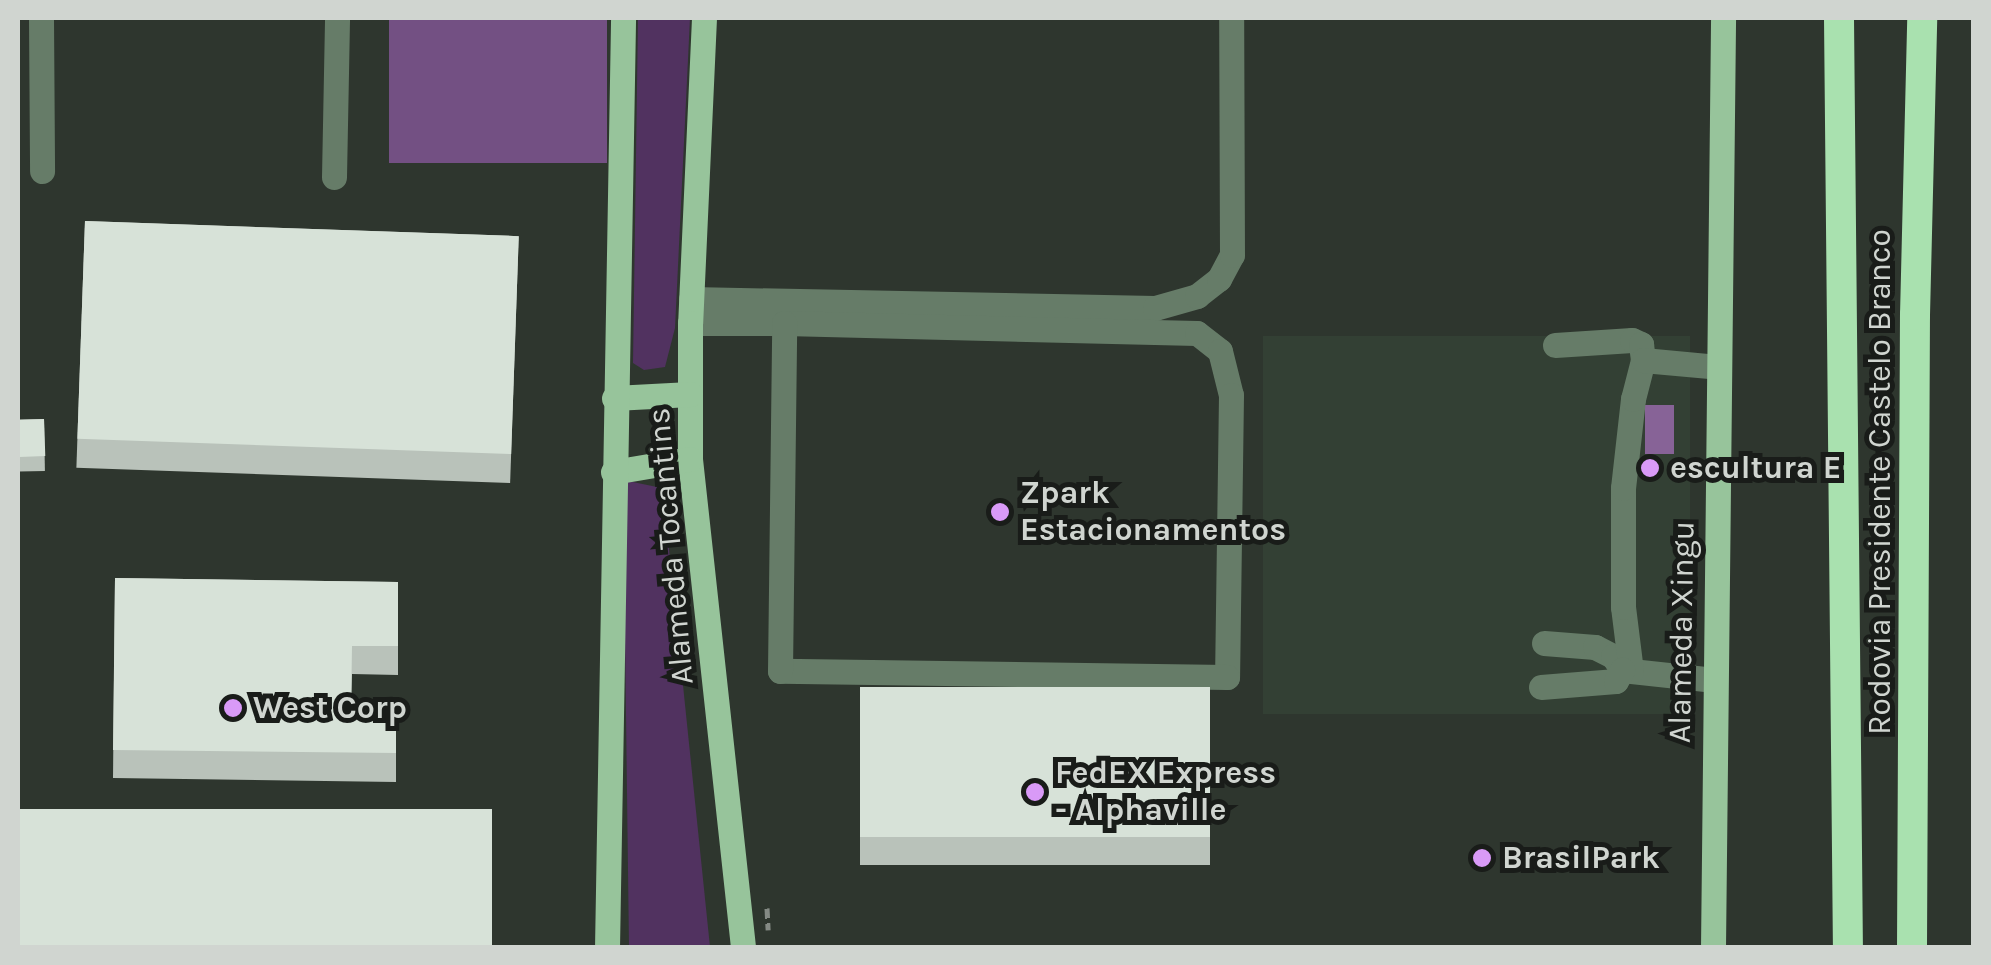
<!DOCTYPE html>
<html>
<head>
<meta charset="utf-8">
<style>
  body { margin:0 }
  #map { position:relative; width:1991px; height:965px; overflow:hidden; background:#2e362e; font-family:Karla,sans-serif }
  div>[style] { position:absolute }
  .built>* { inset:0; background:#334034; transform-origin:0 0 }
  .green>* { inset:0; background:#513260 }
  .forest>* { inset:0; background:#735083; transform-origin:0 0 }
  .water>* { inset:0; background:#876397; transform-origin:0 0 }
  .path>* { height:5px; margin-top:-2.5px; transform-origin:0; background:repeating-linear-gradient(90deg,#848a84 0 10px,transparent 0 15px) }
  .minor>* { height:25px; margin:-12.5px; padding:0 12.5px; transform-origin:12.5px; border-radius:12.5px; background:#667c68 }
  .major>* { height:25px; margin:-12.5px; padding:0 12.5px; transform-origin:12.5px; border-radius:12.5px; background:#97c49b }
  .highway>* { height:30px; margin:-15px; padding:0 15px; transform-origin:15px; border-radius:15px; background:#a9e1af }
  .wall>* { inset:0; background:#b9c2ba; transform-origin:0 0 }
  .building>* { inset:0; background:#d7e2d8; transform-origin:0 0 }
  .dots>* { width:28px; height:28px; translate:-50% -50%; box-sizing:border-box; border:5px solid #191c19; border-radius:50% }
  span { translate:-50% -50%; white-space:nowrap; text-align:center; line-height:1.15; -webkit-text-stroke:10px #191c19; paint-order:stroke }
  .poi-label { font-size:32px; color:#d0d5d0; font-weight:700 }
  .left { translate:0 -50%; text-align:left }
  .street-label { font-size:32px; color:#d0d5d0 }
  .frame { position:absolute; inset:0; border:20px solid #d0d5d0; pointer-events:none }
</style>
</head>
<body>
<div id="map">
  <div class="built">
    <div style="left:1263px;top:336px;width:427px;height:378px"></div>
  </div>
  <div class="green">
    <div style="clip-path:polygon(638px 18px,690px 18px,675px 328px,665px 367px,644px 370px,633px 363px)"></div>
    <div style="clip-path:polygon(623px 480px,657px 487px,667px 530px,710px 947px,629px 947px)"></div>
  </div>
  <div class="forest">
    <div style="left:389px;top:18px;width:218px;height:145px"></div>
  </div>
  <div class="water">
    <div style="left:1645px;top:405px;width:29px;height:49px"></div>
  </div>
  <div class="path">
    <div style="left:767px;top:908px;width:22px;rotate:87deg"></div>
  </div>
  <div class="minor">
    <div style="left:41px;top:18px;width:153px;rotate:89.6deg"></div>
    <div style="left:334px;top:177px;width:159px;rotate:-88.9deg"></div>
    <div style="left:691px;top:299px;width:464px;rotate:1.1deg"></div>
    <div style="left:1155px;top:308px;width:44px;rotate:-15.9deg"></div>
    <div style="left:1197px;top:296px;width:28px;rotate:-38deg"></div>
    <div style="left:1219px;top:279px;width:27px;rotate:-62deg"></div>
    <div style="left:1232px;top:255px;width:237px;rotate:-90.2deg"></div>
    <div style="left:690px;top:323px;width:94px"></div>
    <div style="left:784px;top:323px;width:413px;rotate:1.4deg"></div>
    <div style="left:1197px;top:333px;width:29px;rotate:38deg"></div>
    <div style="left:1220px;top:351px;width:45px;rotate:76deg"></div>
    <div style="left:1231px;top:395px;width:282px;rotate:90.8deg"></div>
    <div style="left:1227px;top:677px;width:447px;rotate:-179.2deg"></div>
    <div style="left:780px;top:671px;width:348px;rotate:-89.3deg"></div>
    <div style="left:1555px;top:345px;width:77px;rotate:-3.7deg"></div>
    <div style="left:1632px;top:340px;width:10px;rotate:24deg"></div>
    <div style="left:1641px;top:344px;width:16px;rotate:83deg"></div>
    <div style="left:1544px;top:643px;width:51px;rotate:4.5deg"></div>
    <div style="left:1595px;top:647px;width:20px;rotate:27deg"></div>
    <div style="left:1613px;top:656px;width:17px;rotate:57deg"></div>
    <div style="left:1622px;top:670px;width:93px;rotate:6.2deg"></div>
    <div style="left:1631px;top:671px;width:64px;rotate:-97.1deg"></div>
    <div style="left:1623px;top:607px;width:119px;rotate:-90deg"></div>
    <div style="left:1623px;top:488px;width:90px;rotate:-83.6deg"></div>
    <div style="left:1633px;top:399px;width:40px;rotate:-75.6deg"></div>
    <div style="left:1643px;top:360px;width:75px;rotate:5.3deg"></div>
    <div style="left:1541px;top:687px;width:75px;rotate:-4.6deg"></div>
    <div style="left:1616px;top:681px;width:13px;rotate:-61deg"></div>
  </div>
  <div class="major">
    <div style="left:704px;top:18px;width:305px;rotate:92.6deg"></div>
    <div style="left:690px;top:323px;width:136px;rotate:90deg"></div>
    <div style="left:690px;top:459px;width:492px;rotate:83.8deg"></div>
    <div style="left:614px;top:398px;width:76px;rotate:-3deg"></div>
    <div style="left:613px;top:472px;width:78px;rotate:-9.6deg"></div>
    <div style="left:607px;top:948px;width:930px;rotate:-89.01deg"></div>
    <div style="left:1713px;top:948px;width:930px;rotate:-89.38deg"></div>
  </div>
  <div class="highway">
    <div style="left:1839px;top:18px;width:930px;rotate:89.45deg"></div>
    <div style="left:1912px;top:948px;width:633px;rotate:-89.73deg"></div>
    <div style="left:1915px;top:315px;width:297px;rotate:-88.6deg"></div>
  </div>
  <div class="wall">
    <div style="left:85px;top:221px;width:434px;height:247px;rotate:2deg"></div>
    <div style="left:44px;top:419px;width:52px;height:26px;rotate:89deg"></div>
    <div style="clip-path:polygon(115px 578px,398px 582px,398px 675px,352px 674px,351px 712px,396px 713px,396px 782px,113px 778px)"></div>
    <div style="left:860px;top:687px;width:350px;height:178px"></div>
  </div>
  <div class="building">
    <div style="left:85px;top:221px;width:434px;height:218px;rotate:2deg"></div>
    <div style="left:44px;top:419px;width:37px;height:26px;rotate:88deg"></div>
    <div style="clip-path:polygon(115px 578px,398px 582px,398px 646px,352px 646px,351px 712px,396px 713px,396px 753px,113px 750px)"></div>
    <div style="left:860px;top:687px;width:350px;height:150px"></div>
    <div style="left:18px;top:809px;width:474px;height:139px"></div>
  </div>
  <div class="dots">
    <div style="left:1650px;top:468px;background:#d99af7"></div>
    <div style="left:1000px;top:512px;background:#d99af7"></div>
    <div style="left:233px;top:708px;background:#d99af7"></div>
    <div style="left:1035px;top:792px;background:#d99af7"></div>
    <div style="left:1482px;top:858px;background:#d99af7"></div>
  </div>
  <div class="poi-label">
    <span class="left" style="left:1670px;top:468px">escultura E</span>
    <span class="left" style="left:1020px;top:512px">Zpark<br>Estacionamentos</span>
    <span class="left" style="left:253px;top:708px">West Corp</span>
    <span class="left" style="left:1055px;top:792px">FedEX Express<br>- Alphaville</span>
    <span class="left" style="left:1502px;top:858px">BrasilPark</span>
  </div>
  <div class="street-label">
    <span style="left:1880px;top:482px;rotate:-90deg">Rodovia Presidente Castelo Branco</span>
    <span style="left:671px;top:546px;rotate:-95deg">Alameda Tocantins</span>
    <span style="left:1682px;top:632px;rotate:-89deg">Alameda Xingu</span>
  </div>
  <div class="frame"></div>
</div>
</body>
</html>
